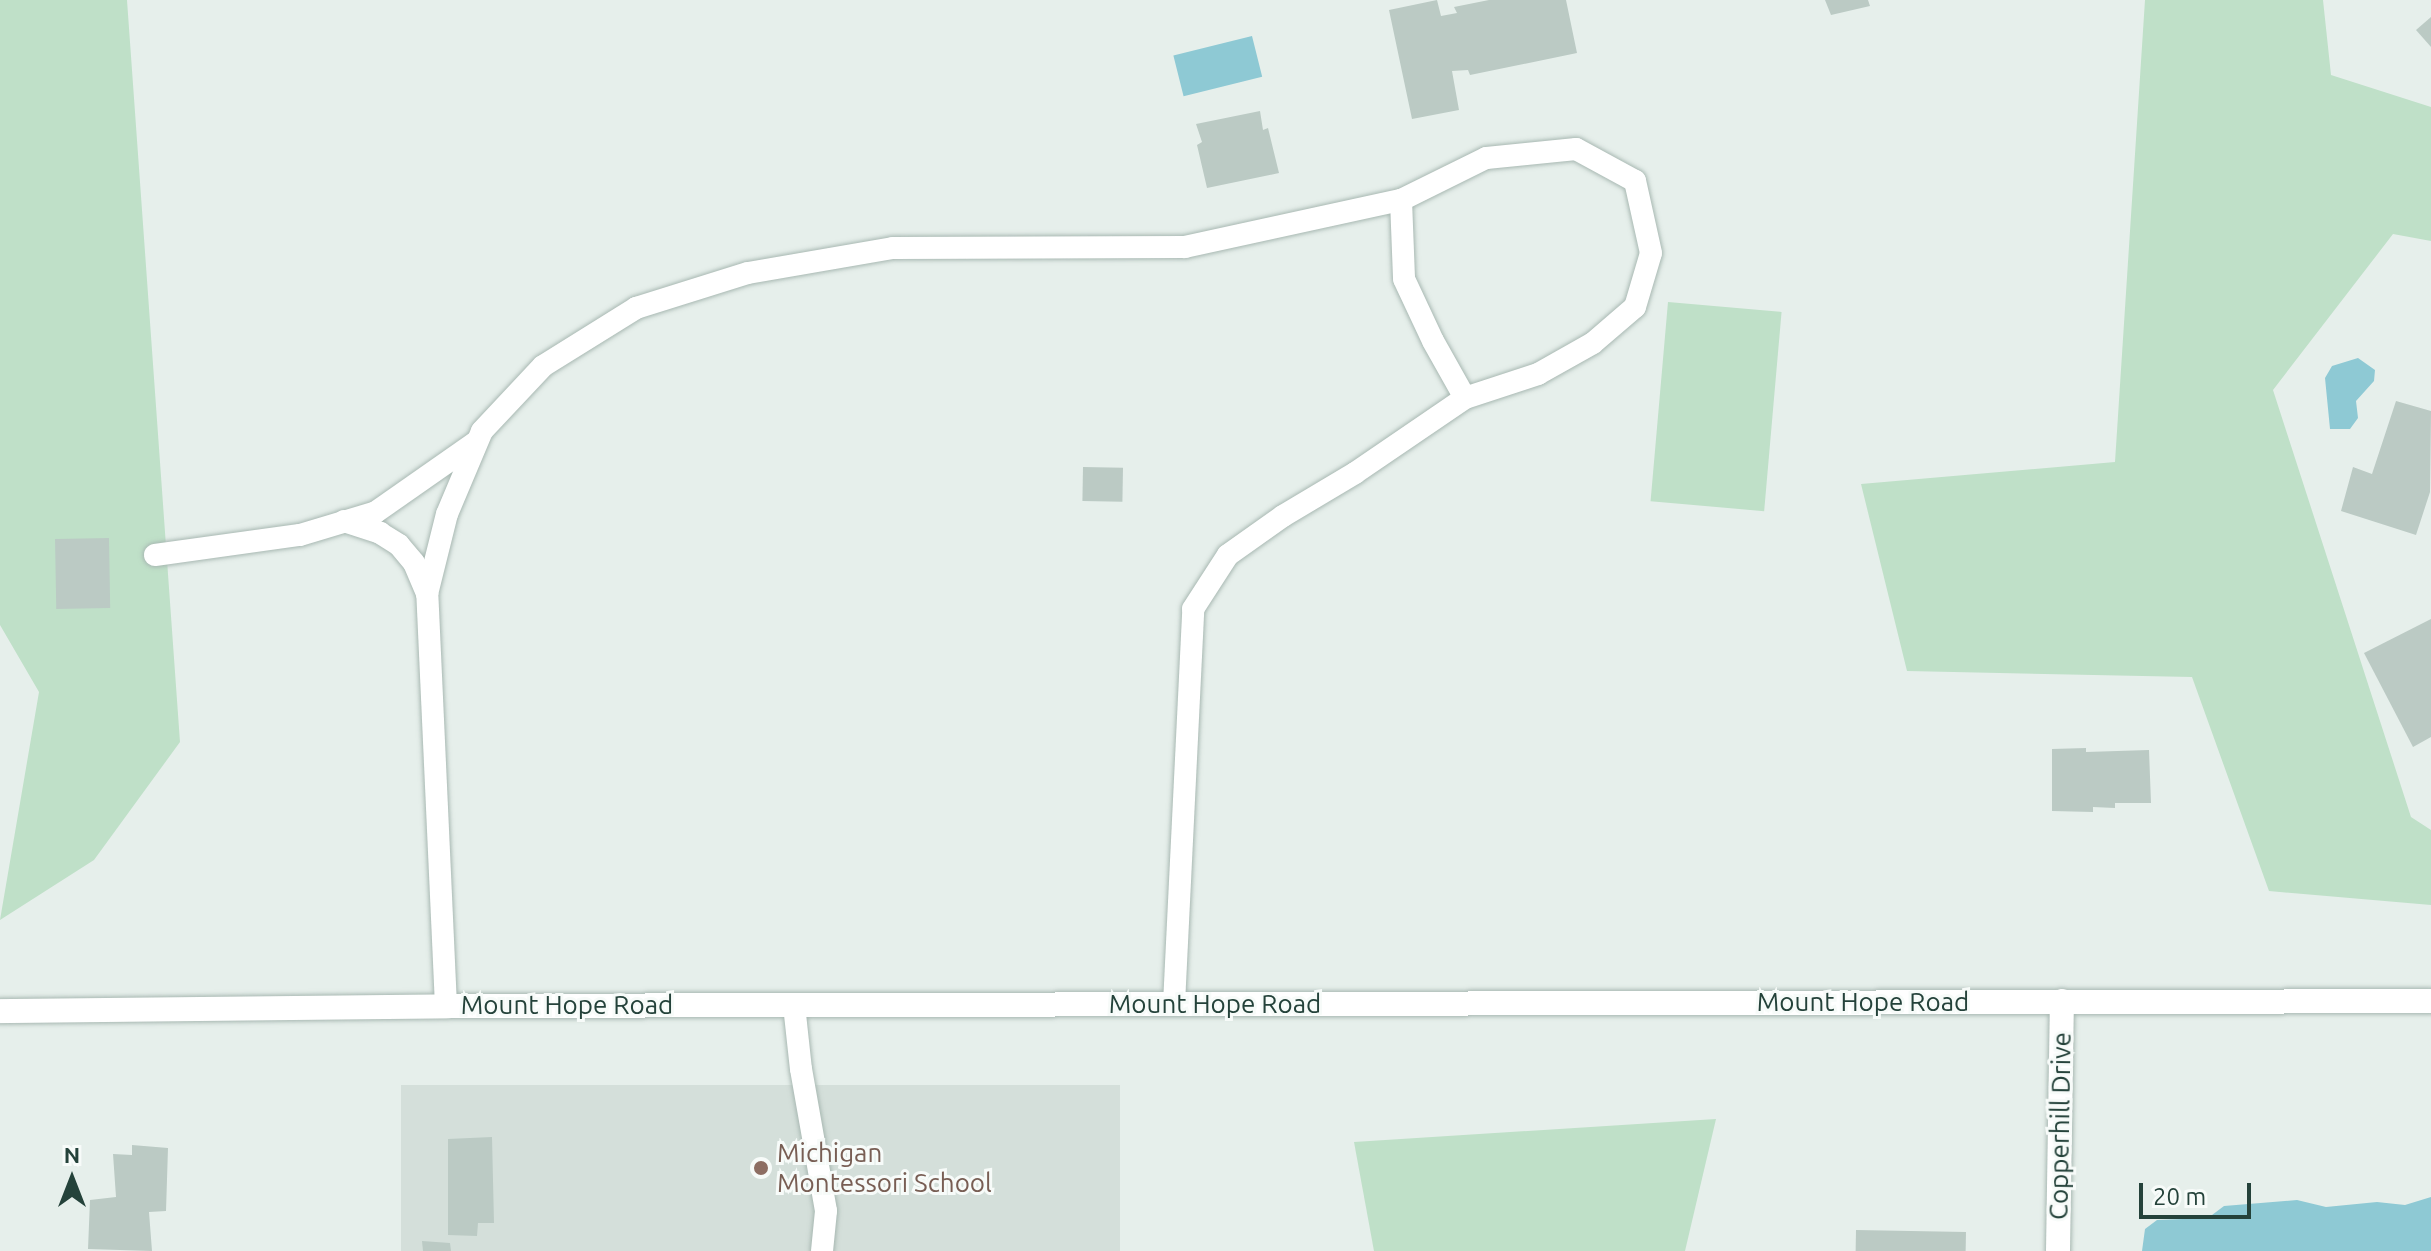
<!DOCTYPE html>
<html>
<head>
<meta charset="utf-8">
<style>
  body { margin:0 }
  #map { position:relative; width:2431px; height:1251px; overflow:hidden; background:#e6efeb; font-family:Ubuntu,sans-serif }
  div>[style] { position:absolute }
  .built>* { inset:0; background:#d4dfda; transform-origin:0 0 }
  .green>* { inset:0; background:#bfe0c8; transform-origin:0 0 }
  .water>* { inset:0; background:#8ec9d4; transform-origin:0 0 }
  .building>* { inset:0; background:#bbcac4; transform-origin:0 0 }
  .roads { filter:drop-shadow(0 0 2px #a8b8b2) drop-shadow(0 0 2px #a8b8b2) }
  .service>* { height:22px; margin:-11px; padding:0 11px; transform-origin:11px; border-radius:11px; background:#fff }
  .minor>* { height:24px; margin:-12px; padding:0 12px; transform-origin:12px; border-radius:12px; background:#fff }
  .tertiary>* { height:24px; margin:-12px; padding:0 12px; transform-origin:12px; border-radius:12px; background:#fff }
  .dots>* { width:22px; height:22px; translate:-50% -50%; box-sizing:border-box; border:4px solid #f7fbf9; border-radius:50% }
  span { translate:-50% -50%; white-space:nowrap; text-align:center; line-height:1.15; -webkit-text-stroke:6px #f7fbf9; paint-order:stroke }
  .street-label { font-size:26px; color:#24423a }
  .education-label { font-size:26px; color:#785e54 }
  .left { translate:0 -50%; text-align:left }
  .north { position:absolute; left:32px; top:1139px; width:80px; height:80px; -webkit-text-stroke:6px #f7fbf9; paint-order:stroke; rotate:0deg; font-size:22px; font-weight:700; line-height:32px; text-align:center; color:#24423a }
  .north::after { content:''; display:block; margin:auto; width:28px; height:36px; background:#24423a; clip-path:polygon(50% 0,100% 100%,50% 72%,0 100%) }
  .scale { position:absolute; left:2139px; top:1183px; width:112px; height:36px; box-sizing:border-box; border:4px solid #24423a; border-top:0; padding-left:10px; font-size:24px; line-height:28px; white-space:nowrap; color:#24423a; -webkit-text-stroke:6px #f7fbf9; paint-order:stroke }
</style>
</head>
<body>
<div id="map">
  <div class="built">
    <div style="left:401px;top:1085px;width:719px;height:166px"></div>
  </div>
  <div class="green">
    <div style="clip-path:polygon(0 0,127px 0,180px 742px,94px 860px,0 920px,39px 692px,0 625px)"></div>
    <div style="clip-path:polygon(2145px 0,2323px 0,2331px 75px,2431px 107px,2431px 241px,2393px 234px,2273px 390px,2411px 817px,2431px 830px,2431px 905px,2269px 891px,2192px 677px,1907px 671px,1861px 484px,2115px 462px)"></div>
    <div style="left:1668px;top:302px;width:114px;height:200px;rotate:5deg"></div>
    <div style="clip-path:polygon(1716px 1119px,1685px 1251px,1374px 1251px,1354px 1142px)"></div>
  </div>
  <div class="water">
    <div style="left:1252px;top:36px;width:42px;height:81px;rotate:76deg"></div>
    <div style="clip-path:polygon(2358px 358px,2375px 370px,2374px 381px,2356px 401px,2358px 418px,2350px 429px,2330px 429px,2325px 378px,2332px 366px)"></div>
    <div style="clip-path:polygon(2431px 1197px,2431px 1251px,2142px 1251px,2145px 1229px,2157px 1220px,2208px 1218px,2224px 1206px,2297px 1200px,2326px 1207px,2377px 1202px,2405px 1205px)"></div>
  </div>
  <div class="building">
    <div style="clip-path:polygon(1437px 0,1441px 16px,1457px 13px,1454px 7px,1489px 0,1566px 0,1577px 53px,1470px 75px,1468px 70px,1452px 71px,1459px 110px,1412px 119px,1389px 10px)"></div>
    <div style="clip-path:polygon(1825px 0,1868px 0,1870px 6px,1831px 15px)"></div>
    <div style="clip-path:polygon(2431px 17px,2431px 47px,2416px 30px)"></div>
    <div style="clip-path:polygon(1260px 111px,1263px 130px,1268px 128px,1279px 173px,1207px 188px,1197px 145px,1202px 142px,1196px 124px)"></div>
    <div style="clip-path:polygon(2396px 401px,2431px 411px,2430px 492px,2416px 535px,2341px 511px,2353px 467px,2372px 474px)"></div>
    <div style="left:1083px;top:467px;width:40px;height:34px;rotate:1deg"></div>
    <div style="left:109px;top:538px;width:70px;height:54px;rotate:89deg"></div>
    <div style="clip-path:polygon(2431px 619px,2431px 737px,2413px 747px,2364px 653px)"></div>
    <div style="clip-path:polygon(2086px 748px,2086px 752px,2149px 750px,2151px 803px,2115px 803px,2115px 808px,2093px 807px,2093px 812px,2052px 811px,2052px 749px)"></div>
    <div style="clip-path:polygon(492px 1137px,494px 1223px,478px 1223px,477px 1236px,448px 1235px,448px 1139px)"></div>
    <div style="clip-path:polygon(132px 1145px,168px 1148px,166px 1211px,149px 1212px,152px 1251px,88px 1249px,90px 1200px,116px 1197px,113px 1154px,132px 1155px)"></div>
    <div style="left:1856px;top:1230px;width:110px;height:21px;rotate:1deg"></div>
    <div style="clip-path:polygon(422px 1241px,450px 1243px,451px 1251px,423px 1251px)"></div>
  </div>
  <div class="roads">
    <div class="service">
      <div style="left:344px;top:521px;width:38px;rotate:18deg"></div>
      <div style="left:380px;top:533px;width:22px;rotate:32deg"></div>
      <div style="left:399px;top:545px;width:23px;rotate:50deg"></div>
      <div style="left:414px;top:563px;width:34px;rotate:67deg"></div>
      <div style="left:155px;top:555px;width:146px;rotate:-7.9deg"></div>
      <div style="left:300px;top:535px;width:79px;rotate:-16.8deg"></div>
      <div style="left:376px;top:512px;width:122px;rotate:-35deg"></div>
      <div style="left:1174px;top:1004px;width:395px;rotate:-87.2deg"></div>
      <div style="left:1193px;top:609px;width:64px;rotate:-57.1deg"></div>
      <div style="left:1228px;top:555px;width:67px;rotate:-35.3deg"></div>
      <div style="left:1283px;top:516px;width:84px;rotate:-30.8deg"></div>
      <div style="left:1355px;top:473px;width:133px;rotate:-34.3deg"></div>
      <div style="left:1465px;top:398px;width:77px;rotate:-18.2deg"></div>
      <div style="left:1538px;top:374px;width:63px;rotate:-29.4deg"></div>
      <div style="left:1593px;top:343px;width:55px;rotate:-40.6deg"></div>
      <div style="left:1635px;top:307px;width:56px;rotate:-73.5deg"></div>
      <div style="left:1651px;top:253px;width:74px;rotate:-102.5deg"></div>
      <div style="left:1635px;top:181px;width:67px;rotate:-151.5deg"></div>
      <div style="left:1576px;top:149px;width:90px;rotate:174.3deg"></div>
      <div style="left:1486px;top:158px;width:95px;rotate:153.7deg"></div>
      <div style="left:1401px;top:200px;width:79px;rotate:87.8deg"></div>
      <div style="left:1404px;top:279px;width:68px;rotate:64.9deg"></div>
      <div style="left:1433px;top:341px;width:65px;rotate:60.7deg"></div>
      <div style="left:794px;top:1005px;width:64px;rotate:83.8deg"></div>
      <div style="left:801px;top:1069px;width:144px;rotate:80deg"></div>
      <div style="left:826px;top:1211px;width:40px;rotate:95.7deg"></div>
      <div style="left:446px;top:1006px;width:412px;rotate:-92.6deg"></div>
      <div style="left:427px;top:594px;width:82px;rotate:-76deg"></div>
      <div style="left:447px;top:514px;width:90px;rotate:-67.1deg"></div>
      <div style="left:482px;top:431px;width:89px;rotate:-46.8deg"></div>
      <div style="left:543px;top:366px;width:110px;rotate:-31.9deg"></div>
      <div style="left:636px;top:308px;width:117px;rotate:-17.4deg"></div>
      <div style="left:748px;top:273px;width:147px;rotate:-9.8deg"></div>
      <div style="left:893px;top:248px;width:292px;rotate:-0.2deg"></div>
      <div style="left:1185px;top:247px;width:221px;rotate:-12.3deg"></div>
    </div>
    <div class="minor">
      <div style="left:2058px;top:1251px;width:250px;rotate:-89.1deg"></div>
    </div>
    <div class="tertiary">
      <div style="left:0;top:1011px;width:446px;rotate:-0.6deg"></div>
      <div style="left:446px;top:1006px;width:1985px;rotate:-0.14deg"></div>
    </div>
  </div>
  <div class="dots">
    <div style="left:761px;top:1168px;background:#8d6e63"></div>
  </div>
  <div class="street-label">
    <span style="left:1863px;top:1002px">Mount Hope Road</span>
    <span style="left:1215px;top:1004px">Mount Hope Road</span>
    <span style="left:567px;top:1005px">Mount Hope Road</span>
    <span style="left:2060px;top:1126px;rotate:-89deg">Copperhill Drive</span>
  </div>
  <div class="education-label">
    <span class="left" style="left:777px;top:1168px">Michigan<br>Montessori School</span>
  </div>
  <div class="north">N</div>
  <div class="scale">20 m</div>
</div>
</body>
</html>
